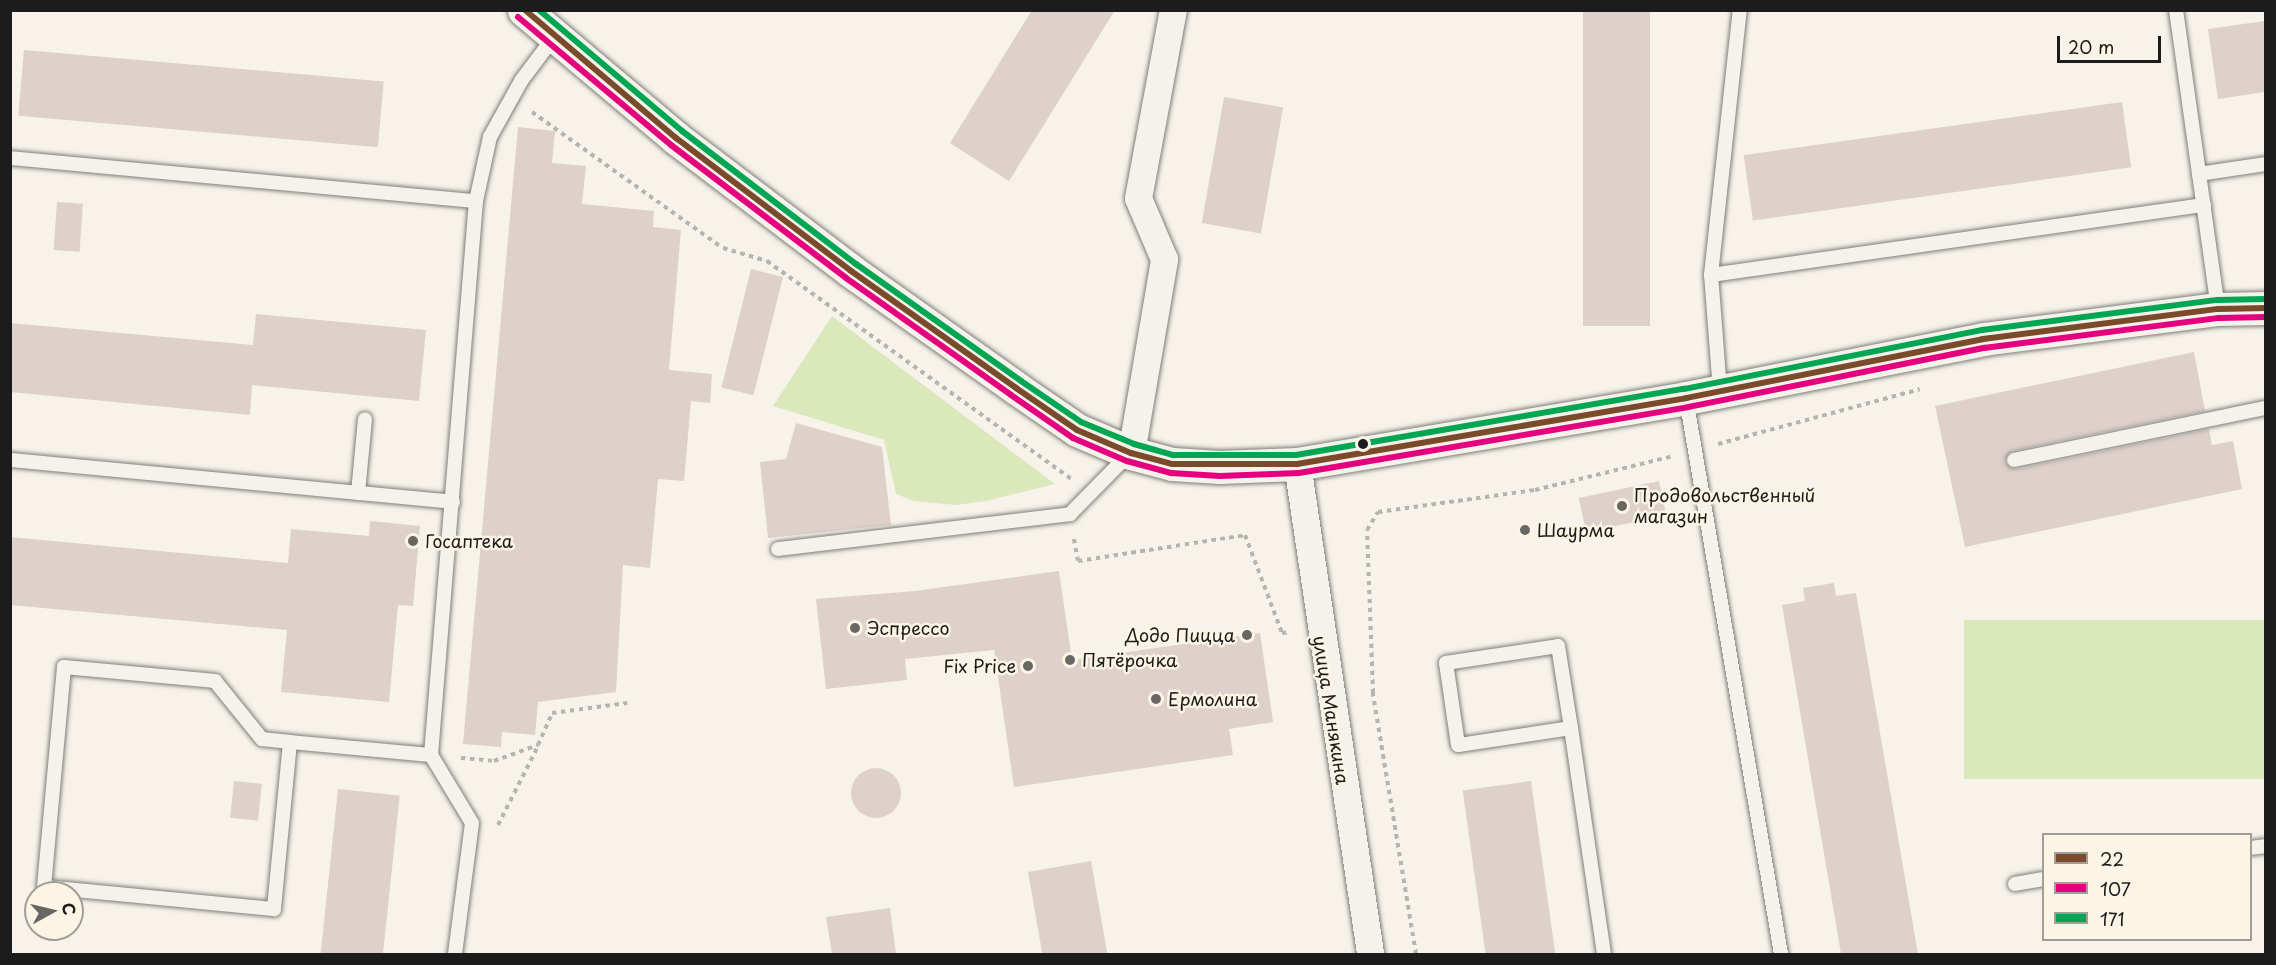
<!DOCTYPE html>
<html>
<head>
<meta charset="utf-8">
<style>
  body { margin:0 }
  #map { position:relative; width:2276px; height:965px; overflow:hidden; background:#f7f3ea; font-family:"Playpen Sans",sans-serif }
  div>[style] { position:absolute }
  .green>* { inset:0; background:#dae8bc; transform-origin:0 0 }
  .building>* { inset:0; background:#ded0cb; transform-origin:0 0 }
  .round { border-radius:50% }
  .path>* { height:4px; margin-top:-2px; transform-origin:0; background:repeating-linear-gradient(90deg,#b6b4af 0 4.5px,transparent 0 9px) }
  .roads { filter:drop-shadow(0 0 2px #7f7d79) drop-shadow(0 0 2px #7f7d79) }
  .service>* { height:14px; margin:-7px; padding:0 7px; transform-origin:7px; border-radius:7px; background:#f5f2ec }
  .minor>* { height:27px; margin:-13.5px; padding:0 13.5px; transform-origin:13.5px; border-radius:13.5px; background:#f5f2ec }
  .secondary>* { height:33px; margin:-16.5px; padding:0 16.5px; transform-origin:16.5px; border-radius:16.5px; background:#f5f2ec }
  .bus-1>* { height:6px; margin:-3px; padding:0 3px; transform-origin:3px; border-radius:3px; background:#7a4b2a }
  .bus-2>* { height:6px; margin:-3px; padding:0 3px; transform-origin:3px; border-radius:3px; background:#e5007d }
  .bus-3>* { height:6px; margin:-3px; padding:0 3px; transform-origin:3px; border-radius:3px; background:#00a651 }
  .dots>* { width:16px; height:16px; translate:-50% -50%; box-sizing:border-box; border:3px solid #fcf5e5; border-radius:50% }
  span { translate:-50% -50%; white-space:nowrap; text-align:center; line-height:1.15; -webkit-text-stroke:5px #fcf5e5; paint-order:stroke }
  .poi-label { font-size:18px; color:#1c1c1c }
  .left { translate:0 -50%; text-align:left }
  .right { translate:-100% -50%; text-align:right }
  .street-label { font-size:18px; color:#1c1c1c }
  .frame { position:absolute; inset:0; border:12px solid #1c1c1c; pointer-events:none }
  .legend { position:absolute; left:2042px; top:833px; width:210px; height:108px; box-sizing:border-box; background:#fcf5e5; border:2px solid #a29e95; margin:0; padding:8px 10px; list-style:none; font-size:18px; color:#1c1c1c }
  .legend li { display:flex; align-items:center; gap:12px; height:30px }
  .legend b { width:30px; border:2px solid #a29e95 }
  .north { position:absolute; left:24px; top:881px; width:60px; height:60px; box-sizing:border-box; background:#fcf5e5; border:2px solid #a29e95; border-radius:50%; rotate:82deg; font-size:16px; font-weight:700; line-height:24px; text-align:center; color:#1c1c1c }
  .north::after { content:''; display:block; margin:auto; width:21px; height:27px; background:#696764; clip-path:polygon(50% 0,100% 100%,50% 72%,0 100%) }
  .scale { position:absolute; left:2057px; top:36px; width:104px; height:27px; box-sizing:border-box; border:3px solid #1c1c1c; border-top:0; padding-left:8px; font-size:18px; line-height:21px; white-space:nowrap; color:#1c1c1c; -webkit-text-stroke:4px #fcf5e5; paint-order:stroke }
</style>
</head>
<body>
<div id="map">
  <div class="green">
    <div style="clip-path:polygon(832px 316px,1055px 484px,986px 501px,956px 505px,914px 501px,896px 494px,884px 440px,773px 406px)"></div>
    <div style="left:2265px;top:620px;width:159px;height:301px;rotate:90deg"></div>
  </div>
  <div class="building">
    <div style="clip-path:polygon(1032px 10px,1115px 10px,1009px 181px,950px 143px)"></div>
    <div style="left:1583px;top:10px;width:67px;height:316px"></div>
    <div style="clip-path:polygon(2265px 21px,2265px 92px,2218px 99px,2208px 29px)"></div>
    <div style="left:24px;top:50px;width:361px;height:66px;rotate:5deg"></div>
    <div style="left:1224px;top:97px;width:60px;height:128px;rotate:10deg"></div>
    <div style="left:2122px;top:102px;width:66px;height:382px;rotate:82deg"></div>
    <div style="clip-path:polygon(518px 127px,555px 131px,552px 163px,586px 166px,582px 204px,654px 211px,653px 227px,681px 230px,669px 370px,712px 374px,710px 403px,691px 401px,684px 481px,658px 479px,650px 568px,623px 565px,616px 692px,538px 702px,535px 735px,502px 732px,501px 747px,463px 744px)"></div>
    <div style="left:57px;top:202px;width:26px;height:48px;rotate:4deg"></div>
    <div style="left:751px;top:269px;width:33px;height:122px;rotate:14deg"></div>
    <div style="clip-path:polygon(256px 314px,426px 330px,419px 401px,252px 385px,250px 415px,10px 392px,10px 323px,253px 345px)"></div>
    <div style="clip-path:polygon(2194px 352px,2205px 411px,2012px 451px,2005px 462px,2016px 469px,2209px 429px,2212px 445px,2233px 441px,2242px 489px,1965px 547px,1935px 406px)"></div>
    <div style="clip-path:polygon(796px 423px,882px 447px,891px 525px,768px 538px,760px 462px,786px 459px)"></div>
    <div style="left:1659px;top:481px;width:35px;height:82px;rotate:78deg"></div>
    <div style="clip-path:polygon(370px 521px,420px 526px,413px 606px,398px 605px,389px 702px,281px 692px,287px 630px,10px 605px,10px 537px,288px 563px,291px 529px,369px 536px)"></div>
    <div style="clip-path:polygon(1059px 571px,1072px 660px,1260px 633px,1273px 722px,1229px 729px,1233px 755px,1014px 787px,994px 650px,905px 659px,907px 680px,826px 689px,816px 599px,915px 591px)"></div>
    <div style="clip-path:polygon(1834px 583px,1836px 596px,1856px 593px,1918px 954px,1841px 954px,1782px 605px,1805px 601px,1803px 588px)"></div>
    <div class="round" style="left:851px;top:768px;width:50px;height:50px"></div>
    <div style="left:234px;top:781px;width:28px;height:37px;rotate:6deg"></div>
    <div style="left:1531px;top:781px;width:175px;height:69px;rotate:82deg"></div>
    <div style="left:338px;top:789px;width:62px;height:166px;rotate:6deg"></div>
    <div style="left:1091px;top:861px;width:94px;height:64px;rotate:80deg"></div>
    <div style="clip-path:polygon(890px 908px,896px 954px,832px 954px,826px 917px)"></div>
  </div>
  <div class="path">
    <div style="left:532px;top:112px;width:234px;rotate:35.5deg"></div>
    <div style="left:723px;top:248px;width:46px;rotate:16.5deg"></div>
    <div style="left:767px;top:261px;width:375px;rotate:35.6deg"></div>
    <div style="left:1718px;top:444px;width:209px;rotate:-15.2deg"></div>
    <div style="left:1074px;top:539px;width:22px;rotate:80deg"></div>
    <div style="left:1078px;top:561px;width:169px;rotate:-8.8deg"></div>
    <div style="left:1245px;top:535px;width:105px;rotate:69.3deg"></div>
    <div style="left:1282px;top:633px;width:9px;rotate:-6deg"></div>
    <div style="left:461px;top:758px;width:33px;rotate:5deg"></div>
    <div style="left:494px;top:761px;width:47px;rotate:-20deg"></div>
    <div style="left:538px;top:745px;width:35px;rotate:-66deg"></div>
    <div style="left:552px;top:713px;width:76px;rotate:-7.6deg"></div>
    <div style="left:498px;top:825px;width:89px;rotate:-63.1deg"></div>
    <div style="left:1416px;top:954px;width:265px;rotate:-99.4deg"></div>
    <div style="left:1373px;top:693px;width:163px;rotate:-92.1deg"></div>
    <div style="left:1367px;top:530px;width:21px;rotate:-59deg"></div>
    <div style="left:1378px;top:512px;width:159px;rotate:-8deg"></div>
    <div style="left:1535px;top:490px;width:142px;rotate:-13.8deg"></div>
  </div>
  <div class="roads">
    <div class="service">
      <div style="left:2176px;top:10px;width:301px;rotate:82deg"></div>
      <div style="left:10px;top:158px;width:468px;rotate:5.3deg"></div>
      <div style="left:2199px;top:174px;width:68px;rotate:-8.5deg"></div>
      <div style="left:1711px;top:275px;width:498px;rotate:-8.1deg"></div>
      <div style="left:1720px;top:391px;width:116px;rotate:-94.4deg"></div>
      <div style="left:1711px;top:275px;width:267px;rotate:-83.8deg"></div>
      <div style="left:1686px;top:398px;width:564px;rotate:80.3deg"></div>
      <div style="left:10px;top:460px;width:445px;rotate:5.4deg"></div>
      <div style="left:2014px;top:460px;width:257px;rotate:-11.7deg"></div>
      <div style="left:358px;top:493px;width:74px;rotate:-84.6deg"></div>
      <div style="left:778px;top:549px;width:294px;rotate:-6.8deg"></div>
      <div style="left:1070px;top:514px;width:84px;rotate:-45.5deg"></div>
      <div style="left:1571px;top:728px;width:114px;rotate:171.4deg"></div>
      <div style="left:1458px;top:745px;width:83px;rotate:-98.3deg"></div>
      <div style="left:1446px;top:663px;width:113px;rotate:-8.6deg"></div>
      <div style="left:1558px;top:646px;width:83px;rotate:81deg"></div>
      <div style="left:1571px;top:728px;width:228px;rotate:81.7deg"></div>
      <div style="left:290px;top:742px;width:168px;rotate:95.5deg"></div>
      <div style="left:274px;top:909px;width:231px;rotate:-174.5deg"></div>
      <div style="left:44px;top:887px;width:221px;rotate:-84.8deg"></div>
      <div style="left:64px;top:667px;width:152px;rotate:5.3deg"></div>
      <div style="left:215px;top:681px;width:75px;rotate:51deg"></div>
      <div style="left:262px;top:739px;width:28px;rotate:6deg"></div>
      <div style="left:290px;top:742px;width:142px;rotate:5.3deg"></div>
      <div style="left:2250px;top:848px;width:16px;rotate:-7deg"></div>
      <div style="left:2015px;top:884px;width:29px;rotate:-10deg"></div>
      <div style="left:455px;top:954px;width:132px;rotate:-82.6deg"></div>
      <div style="left:472px;top:823px;width:79px;rotate:-121.1deg"></div>
      <div style="left:431px;top:755px;width:556px;rotate:-85.36deg"></div>
      <div style="left:476px;top:201px;width:66px;rotate:-77.7deg"></div>
      <div style="left:490px;top:137px;width:64px;rotate:-61deg"></div>
      <div style="left:521px;top:81px;width:55px;rotate:-53.1deg"></div>
    </div>
    <div class="minor">
      <div style="left:1131px;top:453px;width:197px;rotate:-80.3deg"></div>
      <div style="left:1164px;top:259px;width:66px;rotate:-113.1deg"></div>
      <div style="left:1138px;top:198px;width:191px;rotate:-79.5deg"></div>
      <div style="left:1297px;top:464px;width:495px;rotate:81.5deg"></div>
    </div>
    <div class="secondary">
      <div style="left:524px;top:10px;width:199px;rotate:40.1deg"></div>
      <div style="left:676px;top:138px;width:220px;rotate:37.2deg"></div>
      <div style="left:851px;top:271px;width:202px;rotate:35.3deg"></div>
      <div style="left:1016px;top:388px;width:74px;rotate:34.5deg"></div>
      <div style="left:1077px;top:430px;width:59px;rotate:23.1deg"></div>
      <div style="left:1131px;top:453px;width:42px;rotate:15deg"></div>
      <div style="left:1172px;top:464px;width:48px;rotate:3.6deg"></div>
      <div style="left:1220px;top:467px;width:77px;rotate:-2.2deg"></div>
      <div style="left:1297px;top:464px;width:395px;rotate:-9.6deg"></div>
      <div style="left:1686px;top:398px;width:303px;rotate:-11.2deg"></div>
      <div style="left:1983px;top:339px;width:237px;rotate:-7.3deg"></div>
      <div style="left:2218px;top:309px;width:48px;rotate:-1.2deg"></div>
    </div>
  </div>
  <div class="bus-1">
    <div style="left:525px;top:10px;width:198px;rotate:40.3deg"></div>
    <div style="left:676px;top:138px;width:220px;rotate:37.2deg"></div>
    <div style="left:851px;top:271px;width:202px;rotate:35.3deg"></div>
    <div style="left:1016px;top:388px;width:74px;rotate:34.5deg"></div>
    <div style="left:1077px;top:430px;width:59px;rotate:23.1deg"></div>
    <div style="left:1131px;top:453px;width:42px;rotate:15deg"></div>
    <div style="left:1172px;top:464px;width:125px"></div>
    <div style="left:1297px;top:464px;width:395px;rotate:-9.6deg"></div>
    <div style="left:1686px;top:398px;width:303px;rotate:-11.2deg"></div>
    <div style="left:1983px;top:339px;width:237px;rotate:-7.3deg"></div>
    <div style="left:2218px;top:309px;width:48px;rotate:-1.2deg"></div>
  </div>
  <div class="bus-2">
    <div style="left:518px;top:17px;width:199px;rotate:39.9deg"></div>
    <div style="left:671px;top:145px;width:220px;rotate:37.2deg"></div>
    <div style="left:846px;top:278px;width:202px;rotate:35.3deg"></div>
    <div style="left:1011px;top:395px;width:75px;rotate:34.7deg"></div>
    <div style="left:1073px;top:438px;width:59px;rotate:23.1deg"></div>
    <div style="left:1127px;top:461px;width:46px;rotate:15.3deg"></div>
    <div style="left:1171px;top:473px;width:49px;rotate:3.5deg"></div>
    <div style="left:1220px;top:476px;width:79px;rotate:-2.2deg"></div>
    <div style="left:1299px;top:473px;width:395px;rotate:-9.6deg"></div>
    <div style="left:1688px;top:407px;width:302px;rotate:-11.3deg"></div>
    <div style="left:1984px;top:348px;width:237px;rotate:-7.3deg"></div>
    <div style="left:2219px;top:318px;width:47px;rotate:-1.2deg"></div>
  </div>
  <div class="bus-3">
    <div style="left:539px;top:10px;width:187px;rotate:40.2deg"></div>
    <div style="left:682px;top:131px;width:219px;rotate:37.4deg"></div>
    <div style="left:856px;top:264px;width:202px;rotate:35.3deg"></div>
    <div style="left:1021px;top:381px;width:73px;rotate:34.3deg"></div>
    <div style="left:1081px;top:422px;width:57px;rotate:22.5deg"></div>
    <div style="left:1134px;top:444px;width:41px;rotate:15.8deg"></div>
    <div style="left:1173px;top:455px;width:123px"></div>
    <div style="left:1296px;top:455px;width:394px;rotate:-9.7deg"></div>
    <div style="left:1684px;top:389px;width:304px;rotate:-11.2deg"></div>
    <div style="left:1982px;top:330px;width:237px;rotate:-7.3deg"></div>
    <div style="left:2217px;top:300px;width:49px;rotate:-1.2deg"></div>
  </div>
  <div class="dots">
    <div style="left:1363px;top:444px;background:#1c1c1c"></div>
    <div style="left:1622px;top:506px;background:#696764"></div>
    <div style="left:1525px;top:530px;background:#696764"></div>
    <div style="left:413px;top:541px;background:#696764"></div>
    <div style="left:855px;top:628px;background:#696764"></div>
    <div style="left:1247px;top:635px;background:#696764"></div>
    <div style="left:1070px;top:660px;background:#696764"></div>
    <div style="left:1028px;top:666px;background:#696764"></div>
    <div style="left:1156px;top:699px;background:#696764"></div>
  </div>
  <div class="poi-label">
    <span class="left" style="left:1634px;top:506px">Продовольственный<br>магазин</span>
    <span class="left" style="left:1537px;top:530px">Шаурма</span>
    <span class="left" style="left:425px;top:541px">Госаптека</span>
    <span class="left" style="left:867px;top:628px">Эспрессо</span>
    <span class="right" style="left:1235px;top:635px">Додо Пицца</span>
    <span class="left" style="left:1082px;top:660px">Пятёрочка</span>
    <span class="right" style="left:1016px;top:666px">Fix Price</span>
    <span class="left" style="left:1168px;top:699px">Ермолина</span>
  </div>
  <div class="street-label">
    <span style="left:1331px;top:710px;rotate:81deg">улица Манякина</span>
  </div>
  <div class="frame"></div>
  <ul class="legend">
  <li><b style="height:8px;background:#7a4b2a"></b>22</li>
  <li><b style="height:8px;background:#e5007d"></b>107</li>
  <li><b style="height:8px;background:#00a651"></b>171</li>
  </ul>
  <div class="north">С</div>
  <div class="scale">20 m</div>
</div>
</body>
</html>
